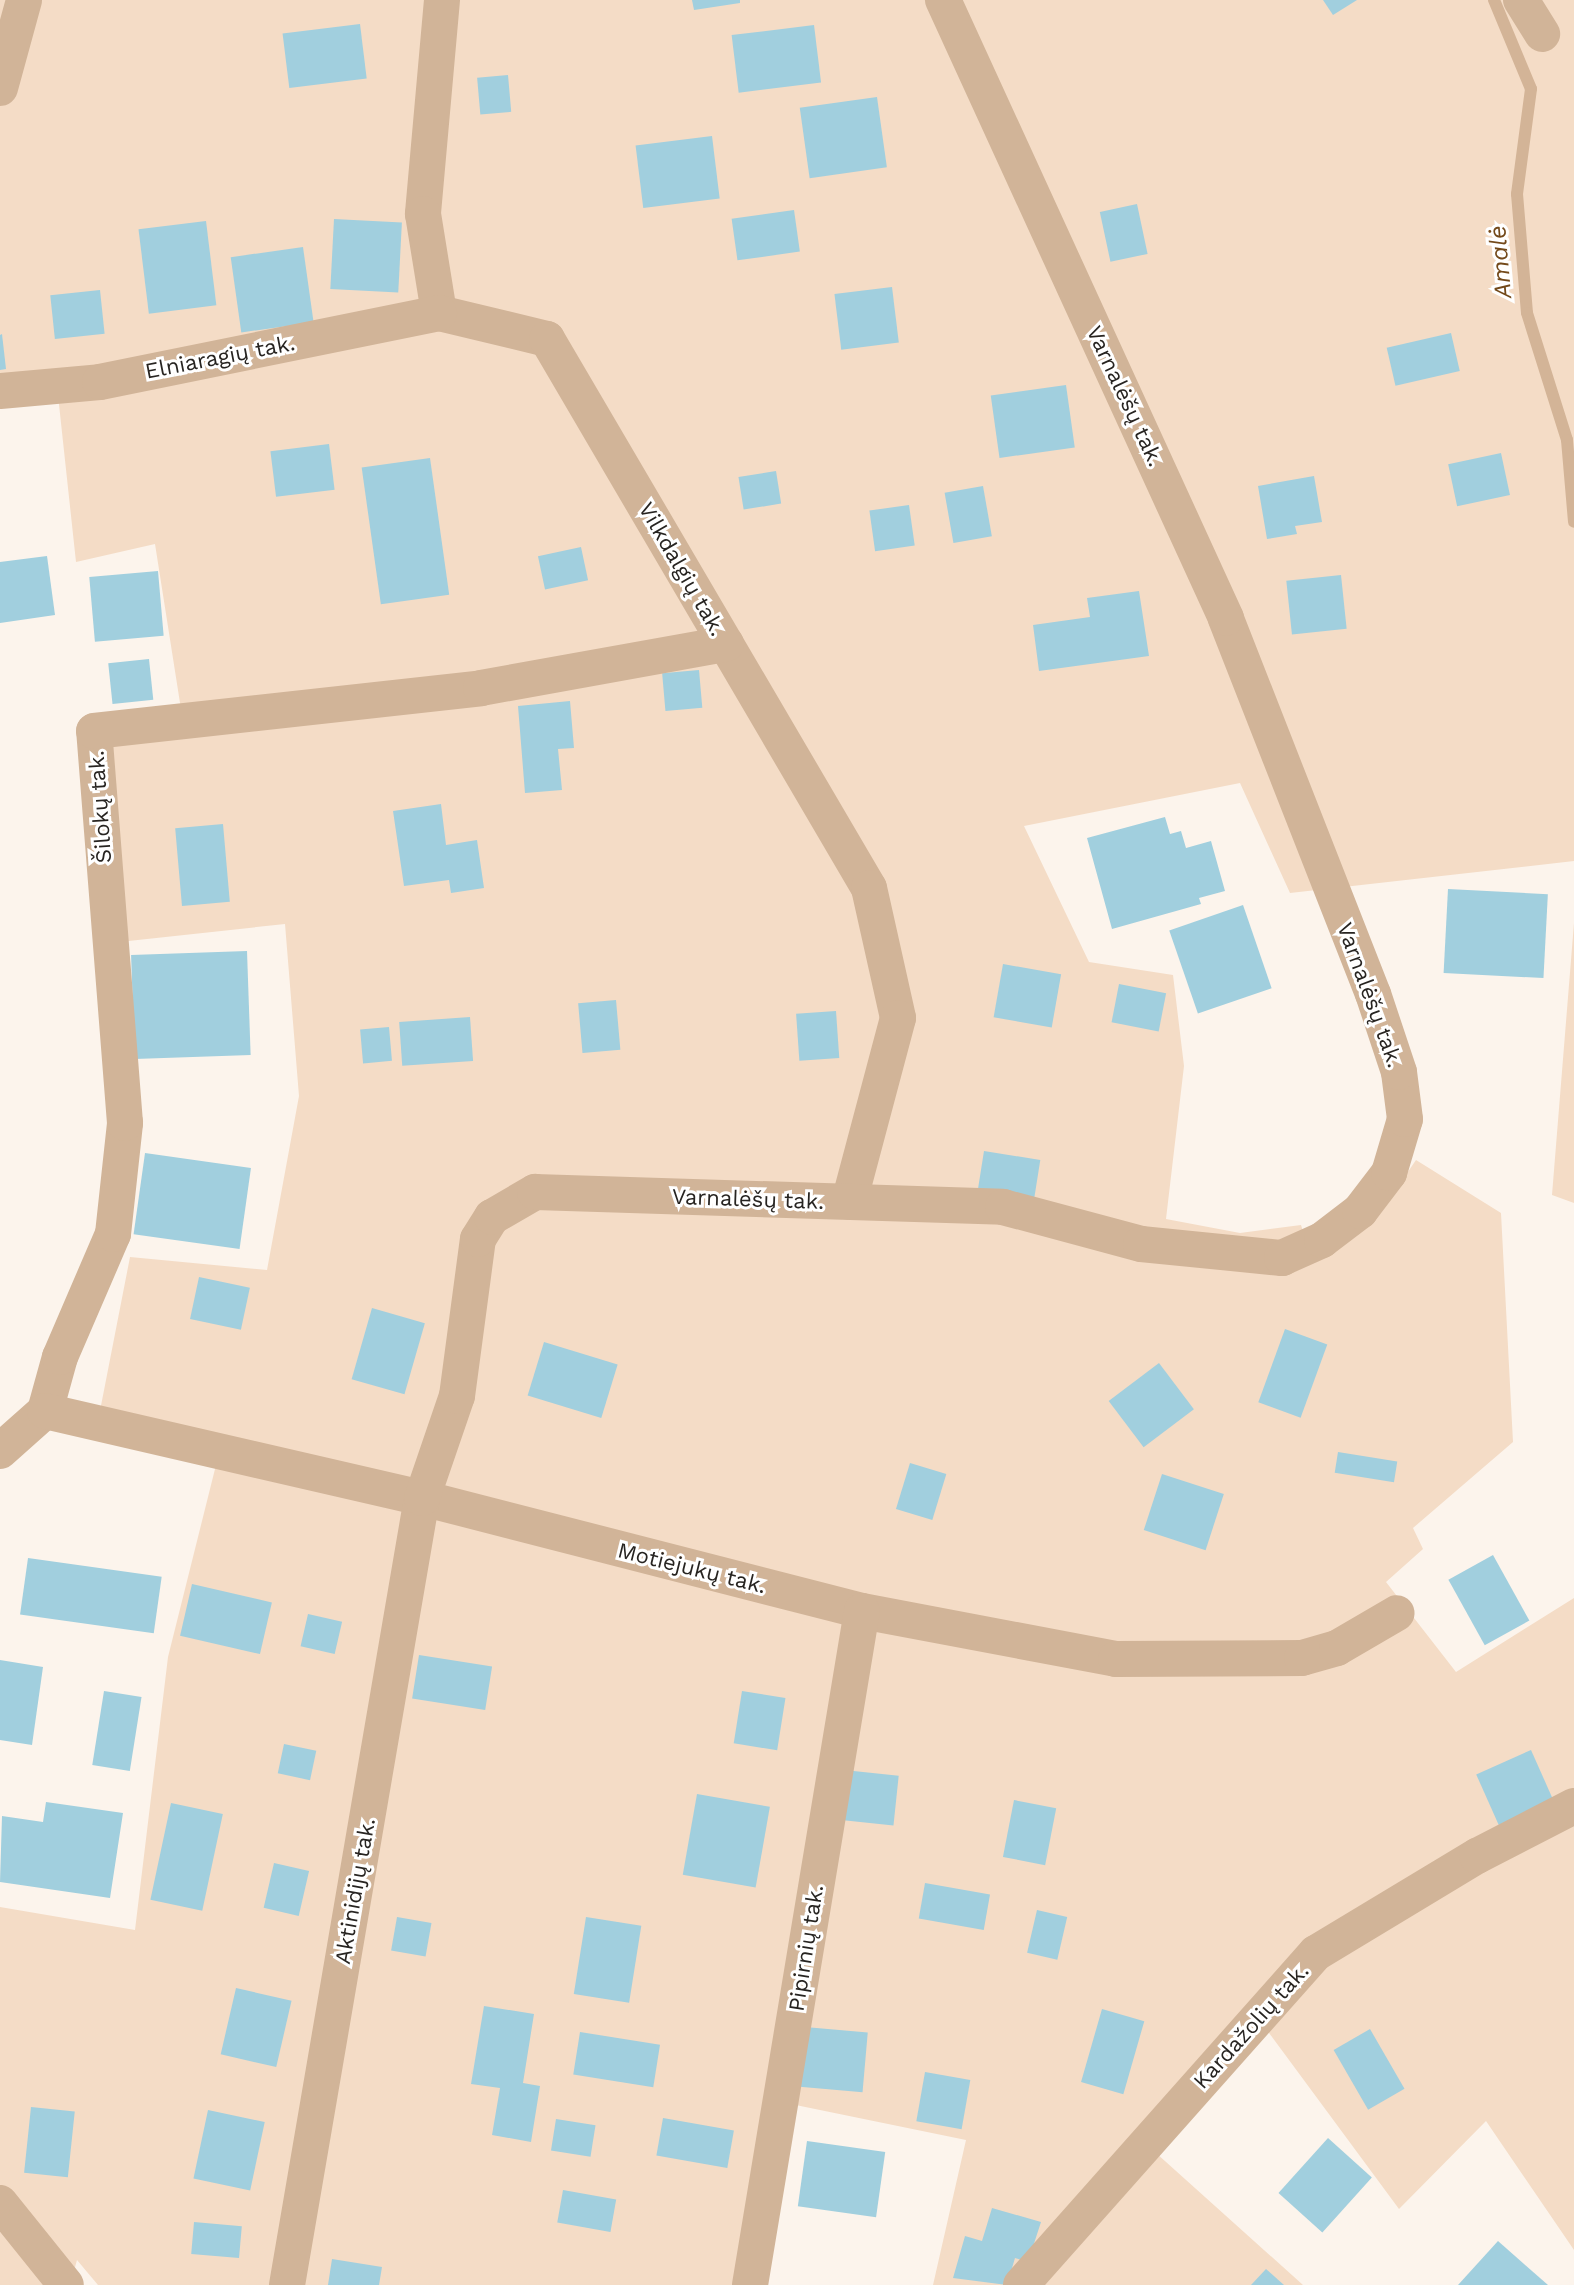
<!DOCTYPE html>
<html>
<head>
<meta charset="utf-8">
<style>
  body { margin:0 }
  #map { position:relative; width:1574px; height:2285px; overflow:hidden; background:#fcf4ec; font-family:"Work Sans",sans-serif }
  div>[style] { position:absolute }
  .green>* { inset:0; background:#f4dcc6 }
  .stream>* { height:12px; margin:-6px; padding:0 6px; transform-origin:6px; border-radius:6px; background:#d3b497 }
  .building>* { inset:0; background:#a1cfde; transform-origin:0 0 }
  .street>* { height:36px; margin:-18px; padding:0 18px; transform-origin:18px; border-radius:18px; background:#d1b498 }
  span { translate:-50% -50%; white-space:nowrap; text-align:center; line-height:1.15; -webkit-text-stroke:6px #fff; paint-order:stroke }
  .street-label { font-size:22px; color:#272421 }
  .water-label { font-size:24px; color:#73491a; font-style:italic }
</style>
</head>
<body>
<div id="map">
  <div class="green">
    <div style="clip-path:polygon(0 0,1574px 0,1574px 861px,1290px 893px,1240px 783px,1024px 826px,1089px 962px,1173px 975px,1184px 1066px,1166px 1219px,1240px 1233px,1301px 1225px,1312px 1260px,1384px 1207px,1416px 1160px,1501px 1213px,1513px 1442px,1413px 1528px,1423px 1549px,1386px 1582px,1456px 1672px,1574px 1598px,1574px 2250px,1486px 2121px,1399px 2209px,1258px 2018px,1146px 2144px,1303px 2285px,933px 2285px,966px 2140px,781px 2102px,750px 2285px,98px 2285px,77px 2260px,70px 2285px,0 2285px,0 1907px,135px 1930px,168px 1657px,220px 1449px,98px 1421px,130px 1257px,267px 1270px,299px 1096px,285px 924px,110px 943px,94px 731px,183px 722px,155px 544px,76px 562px,57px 386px,0 391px)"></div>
    <div style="clip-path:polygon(1574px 923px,1574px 1203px,1552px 1195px)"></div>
  </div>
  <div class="stream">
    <div style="left:1494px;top:0;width:96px;rotate:67.4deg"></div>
    <div style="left:1531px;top:89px;width:106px;rotate:97.6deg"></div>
    <div style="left:1517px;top:194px;width:119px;rotate:85.2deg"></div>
    <div style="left:1527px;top:313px;width:133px;rotate:72.5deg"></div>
    <div style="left:1567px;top:440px;width:82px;rotate:85.1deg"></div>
  </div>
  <div class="building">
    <div style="clip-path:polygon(692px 0,740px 0,740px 3px,694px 10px)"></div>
    <div style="clip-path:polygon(1323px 0,1357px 0,1333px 15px)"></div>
    <div style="left:360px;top:24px;width:55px;height:78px;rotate:83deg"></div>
    <div style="left:814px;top:25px;width:58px;height:83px;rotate:83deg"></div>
    <div style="left:508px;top:75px;width:37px;height:31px;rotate:85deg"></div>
    <div style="left:877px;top:97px;width:71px;height:78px;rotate:82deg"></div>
    <div style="left:712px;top:136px;width:63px;height:77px;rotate:83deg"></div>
    <div style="left:1137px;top:204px;width:51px;height:38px;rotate:78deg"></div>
    <div style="left:794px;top:210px;width:42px;height:63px;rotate:82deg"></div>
    <div style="left:334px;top:219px;width:68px;height:70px;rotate:3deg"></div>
    <div style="left:206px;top:221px;width:85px;height:68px;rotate:83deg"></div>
    <div style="left:303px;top:247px;width:76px;height:73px;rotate:82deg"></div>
    <div style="left:892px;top:287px;width:56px;height:58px;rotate:83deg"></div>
    <div style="left:100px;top:290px;width:44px;height:50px;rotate:84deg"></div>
    <div style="left:1451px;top:333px;width:39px;height:66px;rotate:77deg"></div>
    <div style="clip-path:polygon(2px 334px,6px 369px,0 370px,0 335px)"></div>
    <div style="left:1066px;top:385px;width:63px;height:76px;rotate:82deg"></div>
    <div style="left:329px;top:444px;width:46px;height:59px;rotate:83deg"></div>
    <div style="left:1501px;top:453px;width:43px;height:54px;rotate:78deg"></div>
    <div style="left:430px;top:458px;width:138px;height:69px;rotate:82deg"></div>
    <div style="left:776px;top:471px;width:33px;height:38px;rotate:81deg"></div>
    <div style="clip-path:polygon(1314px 476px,1322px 522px,1295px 526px,1297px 534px,1267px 539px,1258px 486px)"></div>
    <div style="left:983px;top:486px;width:51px;height:39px;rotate:80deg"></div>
    <div style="left:909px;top:505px;width:41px;height:40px;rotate:82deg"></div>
    <div style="left:581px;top:547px;width:34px;height:44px;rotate:78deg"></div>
    <div style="clip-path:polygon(47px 556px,55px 615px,0 623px,0 562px)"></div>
    <div style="left:158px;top:571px;width:65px;height:69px;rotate:85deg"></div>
    <div style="left:1341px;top:575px;width:54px;height:55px;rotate:84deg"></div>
    <div style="clip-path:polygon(1139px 591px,1149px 656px,1039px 671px,1033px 625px,1090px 617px,1087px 598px)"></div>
    <div style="left:149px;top:659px;width:41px;height:41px;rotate:84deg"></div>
    <div style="left:699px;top:670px;width:38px;height:37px;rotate:85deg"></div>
    <div style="clip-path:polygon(570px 701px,574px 748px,558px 749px,562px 790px,525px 793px,518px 706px)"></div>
    <div style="clip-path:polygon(441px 804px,446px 845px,477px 840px,484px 888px,451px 893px,449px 880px,404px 886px,393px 811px)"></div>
    <div style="clip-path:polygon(1165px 817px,1170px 834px,1181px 831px,1186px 848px,1211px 841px,1225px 891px,1199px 898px,1201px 904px,1112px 929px,1087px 838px)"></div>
    <div style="left:223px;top:824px;width:78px;height:48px;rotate:85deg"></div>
    <div style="left:1448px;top:889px;width:100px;height:84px;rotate:3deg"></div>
    <div style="left:1243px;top:905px;width:88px;height:78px;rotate:71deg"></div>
    <div style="left:247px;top:951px;width:104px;height:116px;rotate:88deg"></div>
    <div style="left:1003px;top:964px;width:59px;height:54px;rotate:10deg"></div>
    <div style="left:1119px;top:984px;width:48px;height:39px;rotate:11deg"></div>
    <div style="left:616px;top:1000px;width:50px;height:38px;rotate:85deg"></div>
    <div style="left:836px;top:1011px;width:47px;height:40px;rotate:86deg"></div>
    <div style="left:470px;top:1017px;width:44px;height:71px;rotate:86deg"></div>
    <div style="left:389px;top:1027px;width:34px;height:29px;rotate:85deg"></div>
    <div style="left:984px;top:1151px;width:57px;height:41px;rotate:9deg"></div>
    <div style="left:145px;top:1153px;width:107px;height:82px;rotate:8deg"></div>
    <div style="left:199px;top:1277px;width:52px;height:43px;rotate:12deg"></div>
    <div style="left:372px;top:1308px;width:55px;height:74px;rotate:16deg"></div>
    <div style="left:1285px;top:1329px;width:45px;height:78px;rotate:20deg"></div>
    <div style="left:544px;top:1342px;width:77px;height:56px;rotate:17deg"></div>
    <div style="left:1159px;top:1363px;width:58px;height:63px;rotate:53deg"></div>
    <div style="left:1338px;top:1452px;width:60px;height:21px;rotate:9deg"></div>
    <div style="left:910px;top:1463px;width:38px;height:48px;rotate:17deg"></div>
    <div style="left:1162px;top:1474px;width:65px;height:59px;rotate:18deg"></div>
    <div style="left:1493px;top:1555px;width:75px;height:51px;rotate:61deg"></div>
    <div style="left:28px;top:1558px;width:135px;height:57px;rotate:8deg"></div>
    <div style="left:192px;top:1584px;width:82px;height:53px;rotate:13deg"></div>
    <div style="left:308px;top:1614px;width:35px;height:33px;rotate:13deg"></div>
    <div style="left:419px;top:1655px;width:74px;height:44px;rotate:9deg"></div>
    <div style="clip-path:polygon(0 1660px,43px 1667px,32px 1745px,0 1740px)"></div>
    <div style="left:104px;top:1691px;width:38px;height:75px;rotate:9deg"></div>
    <div style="left:742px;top:1691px;width:44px;height:53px;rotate:9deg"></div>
    <div style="left:284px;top:1744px;width:33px;height:30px;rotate:12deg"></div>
    <div style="left:1531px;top:1750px;width:56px;height:60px;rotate:66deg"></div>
    <div style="left:844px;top:1770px;width:55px;height:50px;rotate:6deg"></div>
    <div style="left:697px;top:1794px;width:74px;height:82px;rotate:10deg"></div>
    <div style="left:1014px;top:1800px;width:43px;height:58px;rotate:11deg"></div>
    <div style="clip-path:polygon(46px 1802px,123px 1813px,110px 1898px,0 1882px,2px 1816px,43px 1822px)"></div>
    <div style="left:171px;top:1803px;width:53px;height:99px;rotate:12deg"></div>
    <div style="left:274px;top:1863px;width:36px;height:46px;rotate:13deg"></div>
    <div style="left:925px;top:1883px;width:66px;height:36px;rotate:10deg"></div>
    <div style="left:1037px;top:1910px;width:31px;height:44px;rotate:13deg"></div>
    <div style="left:397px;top:1917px;width:35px;height:34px;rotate:10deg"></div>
    <div style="left:586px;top:1917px;width:56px;height:78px;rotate:9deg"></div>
    <div style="left:236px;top:1988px;width:57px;height:68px;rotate:13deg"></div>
    <div style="clip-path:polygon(484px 2006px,534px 2014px,523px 2083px,540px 2086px,531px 2142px,492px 2135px,500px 2088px,471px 2084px)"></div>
    <div style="left:1102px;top:2009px;width:44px;height:76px;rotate:16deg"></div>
    <div style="left:805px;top:2027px;width:63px;height:60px;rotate:5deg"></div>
    <div style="left:1370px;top:2029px;width:69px;height:42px;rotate:60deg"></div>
    <div style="left:580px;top:2032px;width:81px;height:43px;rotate:9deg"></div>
    <div style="left:925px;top:2072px;width:46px;height:50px;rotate:10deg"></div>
    <div style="left:31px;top:2107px;width:44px;height:66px;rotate:6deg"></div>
    <div style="left:208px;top:2110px;width:58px;height:70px;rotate:12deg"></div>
    <div style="left:663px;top:2118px;width:72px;height:38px;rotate:10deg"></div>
    <div style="left:556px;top:2119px;width:40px;height:32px;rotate:9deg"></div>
    <div style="left:1328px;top:2138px;width:59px;height:74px;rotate:42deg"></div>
    <div style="left:807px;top:2141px;width:79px;height:66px;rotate:8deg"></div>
    <div style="left:563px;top:2190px;width:54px;height:33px;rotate:10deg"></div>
    <div style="clip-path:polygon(992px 2208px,1041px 2222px,1028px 2262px,1015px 2258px,1007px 2285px,953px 2278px,965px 2236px,982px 2241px)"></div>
    <div style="left:194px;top:2222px;width:48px;height:32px;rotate:5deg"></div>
    <div style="clip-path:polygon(1498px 2241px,1548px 2285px,1458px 2285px)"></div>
    <div style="clip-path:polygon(332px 2259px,382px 2267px,379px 2285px,328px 2285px)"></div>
    <div style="clip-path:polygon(1266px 2269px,1284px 2285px,1251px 2285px)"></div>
  </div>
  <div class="street">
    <div style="left:442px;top:0;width:215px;rotate:95.1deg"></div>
    <div style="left:423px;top:214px;width:100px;rotate:80.8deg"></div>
    <div style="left:439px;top:313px;width:111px;rotate:13.5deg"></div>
    <div style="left:547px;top:339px;width:636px;rotate:59.61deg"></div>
    <div style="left:869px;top:888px;width:133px;rotate:77.4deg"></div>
    <div style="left:898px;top:1018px;width:190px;rotate:104.9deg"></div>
    <div style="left:1521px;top:0;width:40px;rotate:58deg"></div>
    <div style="left:0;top:88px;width:91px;rotate:-74.7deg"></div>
    <div style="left:0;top:391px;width:100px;rotate:-5.1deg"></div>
    <div style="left:100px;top:382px;width:346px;rotate:-11.5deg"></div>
    <div style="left:45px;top:1411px;width:56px;rotate:-74.5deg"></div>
    <div style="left:60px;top:1357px;width:134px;rotate:-66.7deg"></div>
    <div style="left:113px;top:1234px;width:112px;rotate:-83.8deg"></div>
    <div style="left:125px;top:1123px;width:393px;rotate:-94.5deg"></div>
    <div style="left:94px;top:731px;width:389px;rotate:-6.3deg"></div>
    <div style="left:481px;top:688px;width:249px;rotate:-10.2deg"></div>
    <div style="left:0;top:1451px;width:60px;rotate:-41.6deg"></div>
    <div style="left:45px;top:1411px;width:387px;rotate:13deg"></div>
    <div style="left:422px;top:1498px;width:454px;rotate:14.4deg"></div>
    <div style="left:862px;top:1611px;width:258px;rotate:10.7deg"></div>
    <div style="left:1116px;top:1659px;width:186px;rotate:-0.3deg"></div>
    <div style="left:1302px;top:1658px;width:36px;rotate:-16deg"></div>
    <div style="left:1337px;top:1648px;width:69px;rotate:-30.3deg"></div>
    <div style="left:0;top:2203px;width:105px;rotate:51.2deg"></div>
    <div style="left:287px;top:2285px;width:798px;rotate:-80.27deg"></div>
    <div style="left:422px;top:1498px;width:108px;rotate:-71.1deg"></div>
    <div style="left:457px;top:1396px;width:158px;rotate:-82.4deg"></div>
    <div style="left:478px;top:1239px;width:26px;rotate:-58deg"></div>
    <div style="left:492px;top:1217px;width:50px;rotate:-30.2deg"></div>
    <div style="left:535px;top:1192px;width:468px;rotate:1.8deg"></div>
    <div style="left:1003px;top:1207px;width:143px;rotate:15deg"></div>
    <div style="left:1141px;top:1244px;width:142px;rotate:5.7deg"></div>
    <div style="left:1282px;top:1258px;width:44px;rotate:-24.2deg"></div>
    <div style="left:1322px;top:1240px;width:48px;rotate:-37.3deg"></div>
    <div style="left:1360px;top:1211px;width:48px;rotate:-52.7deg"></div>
    <div style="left:1389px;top:1173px;width:56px;rotate:-73.5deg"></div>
    <div style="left:1405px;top:1119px;width:47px;rotate:-97.3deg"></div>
    <div style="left:1399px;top:1072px;width:82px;rotate:-108.4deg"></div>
    <div style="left:1373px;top:994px;width:404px;rotate:-111.4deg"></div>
    <div style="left:1226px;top:618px;width:680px;rotate:-114.6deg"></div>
    <div style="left:750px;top:2285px;width:683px;rotate:-80.57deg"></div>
    <div style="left:1021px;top:2285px;width:444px;rotate:-48.4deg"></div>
    <div style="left:1316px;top:1953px;width:188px;rotate:-31.1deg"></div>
    <div style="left:1477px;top:1856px;width:109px;rotate:-27.3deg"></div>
  </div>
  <div class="street-label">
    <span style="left:220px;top:357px;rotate:-11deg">Elniaragių tak.</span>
    <span style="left:1125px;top:396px;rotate:65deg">Varnalėšų tak.</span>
    <span style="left:682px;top:569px;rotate:60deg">Vilkdalgių tak.</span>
    <span style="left:100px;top:807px;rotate:-94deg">Šilokų tak.</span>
    <span style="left:1370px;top:995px;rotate:70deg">Varnalėšų tak.</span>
    <span style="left:748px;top:1199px;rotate:2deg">Varnalėšų tak.</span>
    <span style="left:692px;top:1568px;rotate:14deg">Motiejukų tak.</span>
    <span style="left:355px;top:1891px;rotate:-80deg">Aktinidijų tak.</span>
    <span style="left:806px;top:1948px;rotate:-81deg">Pipirnių tak.</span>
    <span style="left:1251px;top:2026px;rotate:-48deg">Kardažolių tak.</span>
  </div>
  <div class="water-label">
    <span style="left:1501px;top:262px;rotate:-95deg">Amalė</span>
  </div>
</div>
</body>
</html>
